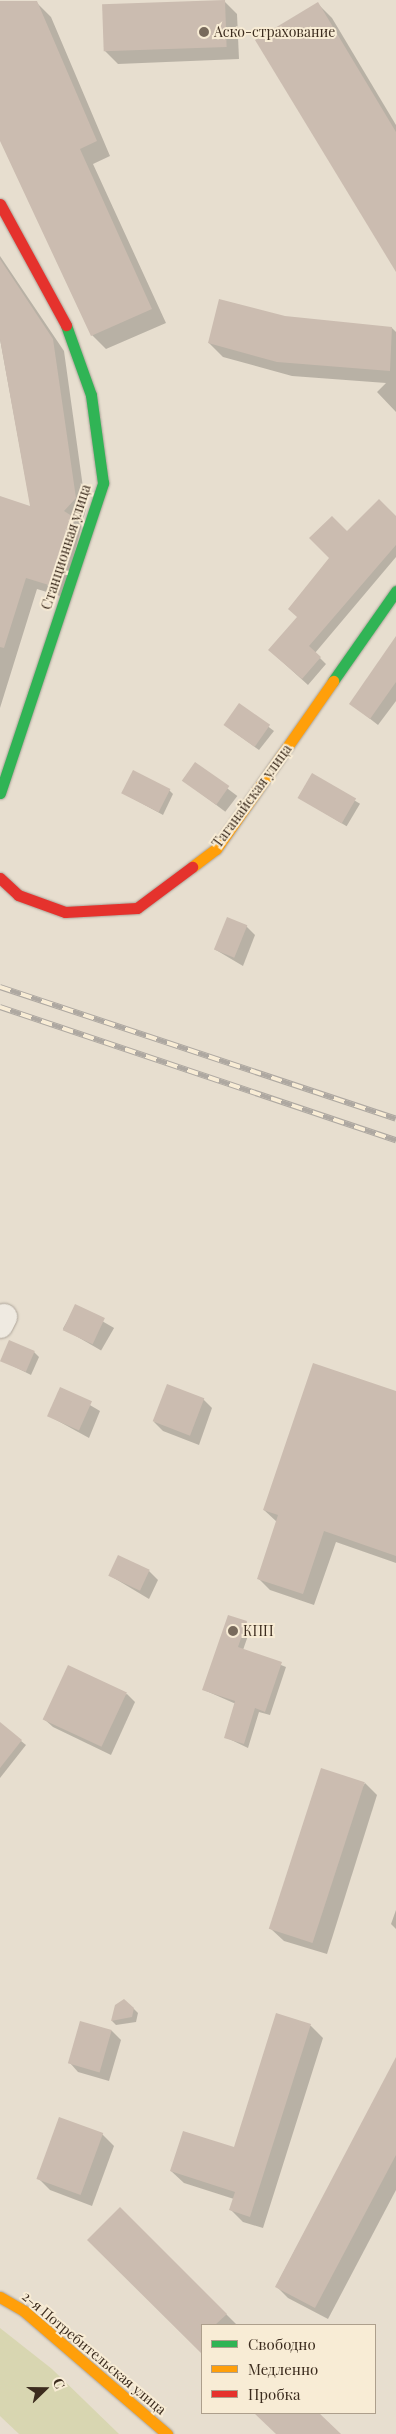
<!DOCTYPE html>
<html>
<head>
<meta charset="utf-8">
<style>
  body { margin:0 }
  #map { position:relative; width:396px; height:2434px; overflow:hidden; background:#e7decf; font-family:"Playfair Display",serif }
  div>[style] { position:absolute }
  .green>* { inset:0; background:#d8d6b1 }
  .shadow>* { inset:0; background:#0003; transform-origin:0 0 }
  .building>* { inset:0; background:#cbbcb0; transform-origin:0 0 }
  .roads { filter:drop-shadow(0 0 1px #aca398) drop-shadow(0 0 1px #aca398) }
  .street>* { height:26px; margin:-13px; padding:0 13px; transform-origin:13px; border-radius:13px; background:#efeae1 }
  .fast>* { height:11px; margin:-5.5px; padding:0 5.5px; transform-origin:5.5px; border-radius:5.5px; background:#30b455 }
  .slow>* { height:11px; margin:-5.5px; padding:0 5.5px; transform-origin:5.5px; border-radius:5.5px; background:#ff9f0a }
  .jam>* { height:11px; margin:-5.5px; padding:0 5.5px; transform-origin:5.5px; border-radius:5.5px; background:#e5322d }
  .rail>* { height:5.5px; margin-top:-2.75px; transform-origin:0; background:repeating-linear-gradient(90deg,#f8ecd5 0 11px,#aea8a1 0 22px); box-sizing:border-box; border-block:1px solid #aea8a1 }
  .dots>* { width:14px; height:14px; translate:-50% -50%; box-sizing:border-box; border:2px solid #f8ecd5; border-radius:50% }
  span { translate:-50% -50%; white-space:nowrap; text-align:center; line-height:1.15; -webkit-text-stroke:4px #f8ecd5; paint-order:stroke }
  .poi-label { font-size:14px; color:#3c2c1e }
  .left { translate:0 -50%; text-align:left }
  .street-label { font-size:14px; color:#3c2c1e }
  .legend { position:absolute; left:201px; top:2324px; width:175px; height:90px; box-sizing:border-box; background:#f8ecd5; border:1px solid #ad9f8c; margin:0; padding:6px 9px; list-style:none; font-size:15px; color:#3c2c1e }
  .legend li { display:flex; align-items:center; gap:10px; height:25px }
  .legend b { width:25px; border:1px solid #ad9f8c }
  .north { position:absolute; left:20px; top:2364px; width:50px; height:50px; -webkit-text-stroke:4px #f8ecd5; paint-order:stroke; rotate:68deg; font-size:14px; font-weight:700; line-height:20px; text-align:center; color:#3c2c1e }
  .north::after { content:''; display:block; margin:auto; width:18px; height:22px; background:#3c2c1e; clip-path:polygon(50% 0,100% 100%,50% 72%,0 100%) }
</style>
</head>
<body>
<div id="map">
  <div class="green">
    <div style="clip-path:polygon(0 2328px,52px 2369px,119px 2434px,19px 2434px,0 2416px)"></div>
  </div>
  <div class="shadow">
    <div style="clip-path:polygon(0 2px,36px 2px,51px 17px,110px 156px,93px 164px,166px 323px,106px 349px,92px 335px,0 138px)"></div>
    <div style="clip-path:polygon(225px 2px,237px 14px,239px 59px,118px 64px,105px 51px)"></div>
    <div style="clip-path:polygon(318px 4px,332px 18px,396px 125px,396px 266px)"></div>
    <div style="clip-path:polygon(0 256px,64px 351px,86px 509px,63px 597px,37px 589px,0 708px,0 498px,31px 508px,0 339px)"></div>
    <div style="clip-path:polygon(284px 318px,392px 328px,396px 332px,396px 412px,377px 392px,386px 383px,292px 376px,223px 357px,209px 343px)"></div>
    <div style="clip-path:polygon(396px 518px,396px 557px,315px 653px,326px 664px,308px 685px,276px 656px,347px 533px)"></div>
    <div style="clip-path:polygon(396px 640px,396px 701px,378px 725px,351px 704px)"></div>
    <div style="clip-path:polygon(240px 705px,274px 731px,259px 750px,230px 729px)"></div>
    <div style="left:195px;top:764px;width:53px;height:20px;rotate:37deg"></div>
    <div style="left:312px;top:775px;width:56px;height:26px;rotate:31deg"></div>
    <div style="clip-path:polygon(169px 790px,173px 794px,163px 815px,123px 793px)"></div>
    <div style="clip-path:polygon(246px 926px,255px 935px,243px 966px,216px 950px)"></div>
    <div style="left:76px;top:1306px;width:44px;height:26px;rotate:30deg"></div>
    <div style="clip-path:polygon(34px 1352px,39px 1357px,31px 1375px,1px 1360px)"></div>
    <div style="clip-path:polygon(61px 1388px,100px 1411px,89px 1438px,49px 1416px)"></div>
    <div style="clip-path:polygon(396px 1393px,396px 1563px,336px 1542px,314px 1605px,270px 1590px,258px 1578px,277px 1522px,264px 1510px)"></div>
    <div style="clip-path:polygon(203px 1399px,212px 1408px,199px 1445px,163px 1431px,154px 1422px)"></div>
    <div style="clip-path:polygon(149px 1571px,158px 1580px,149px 1599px,109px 1575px)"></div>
    <div style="clip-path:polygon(246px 1622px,251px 1627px,243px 1650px,286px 1667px,270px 1715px,259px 1712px,248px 1748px,225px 1737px,236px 1704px,204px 1690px)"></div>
    <div style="clip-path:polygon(127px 1694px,135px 1702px,111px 1755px,53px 1727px,44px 1719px)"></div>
    <div style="clip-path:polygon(0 1724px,26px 1745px,0 1778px)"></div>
    <div style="clip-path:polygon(365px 1783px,377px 1795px,327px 1954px,284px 1941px,271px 1929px)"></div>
    <div style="clip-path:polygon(396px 1910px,396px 1929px,391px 1924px)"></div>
    <div style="clip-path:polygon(116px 2006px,134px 2009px,138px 2013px,136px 2022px,116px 2025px,112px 2021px)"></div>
    <div style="clip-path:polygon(277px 2015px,311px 2026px,323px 2038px,263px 2228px,243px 2222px,231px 2210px,234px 2199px,184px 2183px,171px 2171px,235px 2149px)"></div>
    <div style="clip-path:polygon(81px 2022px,112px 2031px,121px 2040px,109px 2081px,78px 2072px,70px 2063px)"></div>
    <div style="clip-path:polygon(396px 2060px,396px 2190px,328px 2319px,288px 2298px,276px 2286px)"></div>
    <div style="clip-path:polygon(102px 2134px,114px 2146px,92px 2206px,50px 2190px,38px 2178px)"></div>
    <div style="clip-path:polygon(120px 2208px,237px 2325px,202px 2325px,202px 2352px,89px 2240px)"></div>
    <div style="clip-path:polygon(256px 2413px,317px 2413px,339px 2434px,278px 2434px)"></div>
  </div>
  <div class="building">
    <div style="left:225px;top:0;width:47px;height:123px;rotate:88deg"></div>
    <div style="clip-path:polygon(0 1px,37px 1px,97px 141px,80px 149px,152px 309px,91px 336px,0 141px)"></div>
    <div style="clip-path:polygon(318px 2px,396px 132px,396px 272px,255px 40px)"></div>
    <div style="clip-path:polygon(0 259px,53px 339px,76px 498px,64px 511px,75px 518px,52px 586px,26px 578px,4px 648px,0 647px,0 496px,30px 506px,0 339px)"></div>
    <div style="clip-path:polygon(219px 299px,285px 316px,392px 327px,390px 371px,277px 362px,208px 343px)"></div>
    <div style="clip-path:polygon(379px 499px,396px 516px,396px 545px,309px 646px,321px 657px,302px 679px,268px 650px,297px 617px,288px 609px,329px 558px,309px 538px,332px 516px,347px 531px)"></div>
    <div style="clip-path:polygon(396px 636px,396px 682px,370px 719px,349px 704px)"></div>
    <div style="left:239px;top:703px;width:38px;height:27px;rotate:35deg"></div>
    <div style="left:195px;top:762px;width:42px;height:23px;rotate:35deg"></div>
    <div style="left:133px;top:770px;width:42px;height:26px;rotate:27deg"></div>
    <div style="left:312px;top:773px;width:51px;height:29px;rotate:30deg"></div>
    <div style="left:227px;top:917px;width:22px;height:35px;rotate:22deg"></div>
    <div style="left:75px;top:1304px;width:33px;height:29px;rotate:25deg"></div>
    <div style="left:9px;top:1340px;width:28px;height:23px;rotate:23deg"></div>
    <div style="clip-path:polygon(313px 1363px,396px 1391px,396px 1556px,324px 1531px,303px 1594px,257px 1579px,278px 1515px,263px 1510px)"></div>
    <div style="left:167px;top:1384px;width:40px;height:40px;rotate:21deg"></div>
    <div style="left:60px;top:1387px;width:35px;height:32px;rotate:24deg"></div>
    <div style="left:118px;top:1555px;width:35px;height:23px;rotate:25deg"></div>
    <div style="clip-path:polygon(228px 1615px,247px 1621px,238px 1647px,282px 1662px,265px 1712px,255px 1708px,244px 1744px,224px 1738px,235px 1701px,202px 1690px)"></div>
    <div style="left:68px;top:1665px;width:65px;height:60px;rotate:25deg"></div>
    <div style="clip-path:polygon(0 1722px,22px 1740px,0 1768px)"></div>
    <div style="left:321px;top:1768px;width:46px;height:169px;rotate:18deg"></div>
    <div style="clip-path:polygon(124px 1999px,134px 2008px,132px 2017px,111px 2021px,115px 2005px)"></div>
    <div style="clip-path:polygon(276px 2013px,311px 2024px,250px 2217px,229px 2210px,235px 2192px,170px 2171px,183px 2131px,234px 2147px)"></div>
    <div style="left:80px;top:2021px;width:33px;height:44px;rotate:16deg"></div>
    <div style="clip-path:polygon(396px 2057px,396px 2155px,315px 2308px,275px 2287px)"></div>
    <div style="left:59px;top:2117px;width:47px;height:66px;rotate:20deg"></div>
    <div style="clip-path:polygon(120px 2207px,227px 2314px,215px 2325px,202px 2325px,202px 2354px,87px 2240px)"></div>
    <div style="clip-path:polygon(254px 2413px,319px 2413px,341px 2434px,276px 2434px)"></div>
  </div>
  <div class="roads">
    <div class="street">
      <div style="left:0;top:1325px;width:9px;rotate:-63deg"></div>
    </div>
    <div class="fast">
      <div style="left:333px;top:681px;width:110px;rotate:-55deg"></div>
      <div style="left:0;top:793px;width:327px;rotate:-71.6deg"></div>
      <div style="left:103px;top:483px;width:89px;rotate:-97.8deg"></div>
      <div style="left:91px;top:395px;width:74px;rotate:-109.7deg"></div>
    </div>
    <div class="slow">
      <div style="left:192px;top:867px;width:30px;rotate:-37deg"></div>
      <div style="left:216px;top:849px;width:205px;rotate:-55.1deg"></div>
      <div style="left:0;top:2297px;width:28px;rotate:30deg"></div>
      <div style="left:24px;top:2311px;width:189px;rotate:40.7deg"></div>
    </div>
    <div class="jam">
      <div style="left:0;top:204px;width:138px;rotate:61.4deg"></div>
      <div style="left:0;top:878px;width:25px;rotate:43deg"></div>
      <div style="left:18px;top:895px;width:50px;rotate:19.9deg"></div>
      <div style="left:65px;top:912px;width:72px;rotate:-3.2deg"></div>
      <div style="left:137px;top:908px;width:69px;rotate:-36.7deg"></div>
    </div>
  </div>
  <div class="rail">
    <div style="left:0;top:987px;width:417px;rotate:18.4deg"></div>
    <div style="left:0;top:1007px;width:418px;rotate:18.6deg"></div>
  </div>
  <div class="dots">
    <div style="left:204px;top:32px;background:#786a5c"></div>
    <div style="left:233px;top:1631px;background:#786a5c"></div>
  </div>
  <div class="poi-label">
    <span class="left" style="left:214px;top:32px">Аско-страхование</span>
    <span class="left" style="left:243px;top:1631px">КПП</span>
  </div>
  <div class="street-label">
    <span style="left:66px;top:547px;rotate:-72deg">Станционная улица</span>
    <span style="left:252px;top:796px;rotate:-54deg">Таганайская улица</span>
    <span style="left:94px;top:2353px;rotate:40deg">2-я Потребительская улица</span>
  </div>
  <ul class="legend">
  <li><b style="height:6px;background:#30b455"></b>Свободно</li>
  <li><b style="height:6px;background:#ff9f0a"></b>Медленно</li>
  <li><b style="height:6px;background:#e5322d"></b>Пробка</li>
  </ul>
  <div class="north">С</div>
</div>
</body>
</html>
